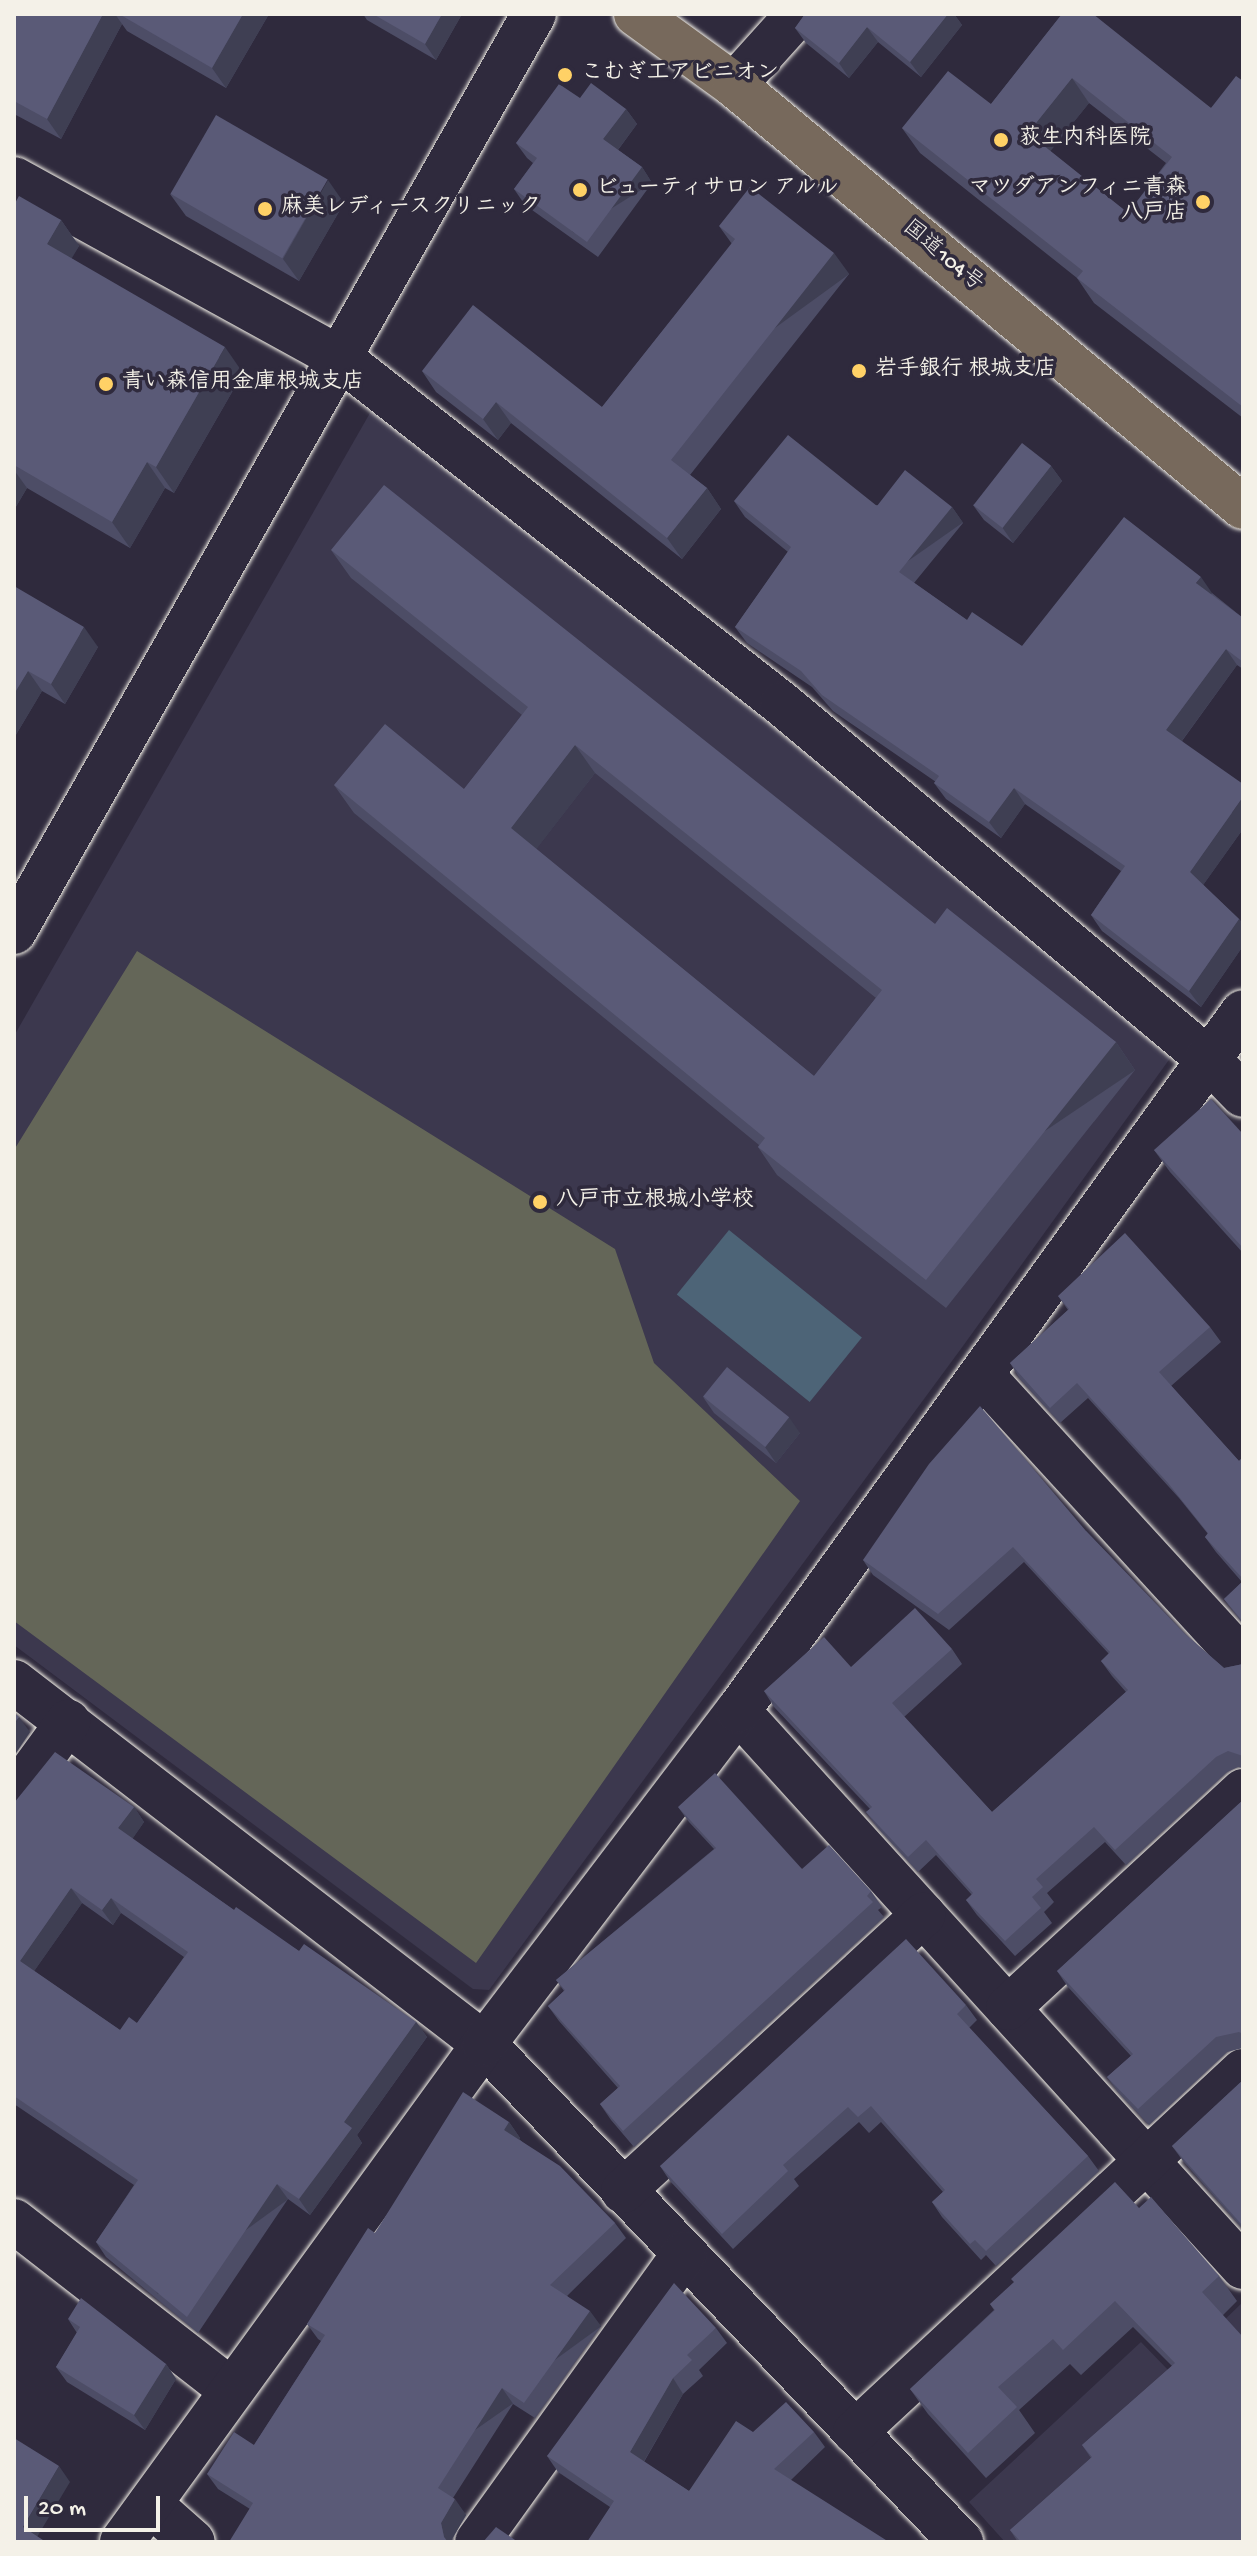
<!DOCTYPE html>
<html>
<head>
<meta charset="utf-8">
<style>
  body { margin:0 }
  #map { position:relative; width:1257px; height:2556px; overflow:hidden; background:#2f2a3d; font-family:"Gochi Hand","Klee One",sans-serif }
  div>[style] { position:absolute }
  .built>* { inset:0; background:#3c384e }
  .green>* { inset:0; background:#646658 }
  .water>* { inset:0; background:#4d6477; transform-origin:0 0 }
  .roads { filter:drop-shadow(0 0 2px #f4f1e8) drop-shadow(0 0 2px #f4f1e8) }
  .street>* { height:44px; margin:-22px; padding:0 22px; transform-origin:22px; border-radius:22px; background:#2f2a3d }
  .secondary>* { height:44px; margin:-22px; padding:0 22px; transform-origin:22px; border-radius:22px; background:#2f2a3d }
  .highway>* { height:44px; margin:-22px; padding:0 22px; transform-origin:22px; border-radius:22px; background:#77695c }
  .wall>* { inset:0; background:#4d4d66 }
  .shaded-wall>* { inset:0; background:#3f3f53; transform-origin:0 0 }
  .building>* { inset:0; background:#5a5a77; transform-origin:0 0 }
  .dots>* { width:22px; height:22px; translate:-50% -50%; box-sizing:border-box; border:4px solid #2f2a3d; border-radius:50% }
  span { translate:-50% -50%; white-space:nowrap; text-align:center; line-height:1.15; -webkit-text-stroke:7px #2f2a3d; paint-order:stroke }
  .poi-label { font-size:22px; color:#f4f1e8; font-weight:700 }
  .left { translate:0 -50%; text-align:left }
  .right { translate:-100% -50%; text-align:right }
  .street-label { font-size:22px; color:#f4f1e8 }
  .frame { position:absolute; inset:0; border:16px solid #f4f1e8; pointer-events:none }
  .scale { position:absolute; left:24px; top:2496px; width:136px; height:36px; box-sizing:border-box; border:4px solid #f4f1e8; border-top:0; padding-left:10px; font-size:24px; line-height:28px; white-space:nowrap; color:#f4f1e8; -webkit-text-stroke:6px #2f2a3d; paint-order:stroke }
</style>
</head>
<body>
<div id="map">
  <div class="built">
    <div style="clip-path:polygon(374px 406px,1170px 1046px,1171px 1057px,963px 1346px,489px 1990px,473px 1989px,14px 1645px,14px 1036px)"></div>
    <div style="clip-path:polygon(1243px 2302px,1243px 2542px,1005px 2542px,969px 2502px,1141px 2342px,1170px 2372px)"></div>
  </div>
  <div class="green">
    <div style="clip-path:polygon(137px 951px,615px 1249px,654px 1363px,800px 1501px,476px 1963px,14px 1621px,14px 1150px)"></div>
  </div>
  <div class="water">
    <div style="left:729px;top:1230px;width:171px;height:83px;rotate:39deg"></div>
  </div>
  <div class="roads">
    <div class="street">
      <div style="left:734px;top:85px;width:96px;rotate:-48deg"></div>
      <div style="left:14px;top:179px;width:372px;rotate:28.8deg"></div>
      <div style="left:340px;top:358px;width:561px;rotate:38.05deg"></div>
      <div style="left:782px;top:704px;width:555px;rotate:39.81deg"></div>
      <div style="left:1208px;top:1059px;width:50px;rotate:45.8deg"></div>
      <div style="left:982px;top:1375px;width:386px;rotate:47.5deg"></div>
      <div style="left:14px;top:1682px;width:593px;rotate:37.6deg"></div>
      <div style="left:484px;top:2044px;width:690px;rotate:46.23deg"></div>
      <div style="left:738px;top:1711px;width:751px;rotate:47.75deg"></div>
      <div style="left:14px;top:1796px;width:92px;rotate:-53.9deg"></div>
      <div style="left:1008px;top:2008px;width:320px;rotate:-42.7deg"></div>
      <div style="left:623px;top:2191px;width:408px;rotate:-42.6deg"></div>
      <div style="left:14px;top:2221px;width:275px;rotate:37.9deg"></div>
      <div style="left:855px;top:2432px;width:530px;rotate:-42.94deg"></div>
      <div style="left:150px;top:2504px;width:57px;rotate:41.5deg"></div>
      <div style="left:122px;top:2542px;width:616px;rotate:-53.99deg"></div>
      <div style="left:484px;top:2044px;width:419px;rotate:-52.7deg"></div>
      <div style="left:738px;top:1711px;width:862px;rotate:-54.15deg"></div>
      <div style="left:477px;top:2542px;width:355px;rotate:-54.3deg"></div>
    </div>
    <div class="secondary">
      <div style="left:14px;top:932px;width:1055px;rotate:-60.47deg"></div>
    </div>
    <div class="highway">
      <div style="left:636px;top:14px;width:121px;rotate:35.9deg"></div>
      <div style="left:734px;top:85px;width:661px;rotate:39.66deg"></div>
    </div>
  </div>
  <div class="wall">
    <div style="clip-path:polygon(14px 14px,269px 14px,226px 88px,127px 31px,122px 24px,61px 139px,14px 114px)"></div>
    <div style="clip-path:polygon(363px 14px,462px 14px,436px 60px,367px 20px)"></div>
    <div style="clip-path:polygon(805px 14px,954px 14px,962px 25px,921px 77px,878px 42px,849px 78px,806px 43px,795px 28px)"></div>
    <div style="clip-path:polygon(evenodd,1062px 14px,1211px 108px,1243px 81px,1243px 418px,1094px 303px,1077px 278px,920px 153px,902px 128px,991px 104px,1062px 14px,1089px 103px,1166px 163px,1128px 213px,1050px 151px,1089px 103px)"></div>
    <div style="clip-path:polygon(580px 98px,626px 109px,637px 124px,618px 150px,642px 167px,652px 183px,598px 257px,525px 205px,514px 189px,533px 163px,527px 158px,516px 143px)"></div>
    <div style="clip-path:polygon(170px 194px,344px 203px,299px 281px,186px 216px)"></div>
    <div style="clip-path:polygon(14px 205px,61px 220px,79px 246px,71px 258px,243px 373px,174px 493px,165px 488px,130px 548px,27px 488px,14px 510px)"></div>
    <div style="clip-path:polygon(719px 226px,849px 274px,690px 475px,707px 488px,721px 509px,682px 559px,511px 423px,498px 440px,436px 392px,422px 371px,602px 407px,732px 244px)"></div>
    <div style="clip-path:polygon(1051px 466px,1062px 481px,1013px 543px,984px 520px,973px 505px)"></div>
    <div style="clip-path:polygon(734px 501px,952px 507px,963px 523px,914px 583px,967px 620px,1022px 646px,1212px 593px,1243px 618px,1243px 669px,1237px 665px,1182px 741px,1243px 829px,1203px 885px,1239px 919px,1243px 924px,1243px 946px,1201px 1007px,1102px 931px,1091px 915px,1121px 871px,1025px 804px,1001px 838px,946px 799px,934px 783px,936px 782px,833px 711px,812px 687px,747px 643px,735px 627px,788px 552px,745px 517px)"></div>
    <div style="clip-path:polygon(evenodd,331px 550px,935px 924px,1116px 1042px,1135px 1070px,946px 1308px,777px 1175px,758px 1147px,759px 1145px,354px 813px,334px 785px,464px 789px,522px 715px,351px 578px,331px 550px,595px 773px,876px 998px,814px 1076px,536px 849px,595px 773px)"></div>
    <div style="clip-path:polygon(14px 586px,98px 647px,65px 704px,42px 691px,14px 738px)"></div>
    <div style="clip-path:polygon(1243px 1134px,1243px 1253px,1170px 1172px,1154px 1150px)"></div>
    <div style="clip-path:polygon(1058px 1296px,1210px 1327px,1221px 1342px,1171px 1386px,1239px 1461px,1243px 1457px,1243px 1624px,1224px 1599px,1242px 1582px,1216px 1552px,1205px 1537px,1208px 1534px,1179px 1498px,1088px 1398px,1060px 1423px,1020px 1379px,1010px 1363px,1068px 1310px)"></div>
    <div style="clip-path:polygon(703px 1397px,800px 1433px,776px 1463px,714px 1413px)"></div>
    <div style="clip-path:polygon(1086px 1531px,1185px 1634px,1224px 1668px,1243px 1664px,1243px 1768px,1238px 1767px,1227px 1772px,1126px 1865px,1105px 1842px,1047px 1893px,1054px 1902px,1044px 1912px,1052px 1923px,1015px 1956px,977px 1915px,966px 1900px,972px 1895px,936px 1855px,918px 1872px,877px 1827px,866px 1812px,870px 1809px,774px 1707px,764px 1691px,851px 1667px,952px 1649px,962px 1664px,904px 1717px,992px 1812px,1126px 1692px,1112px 1676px,1101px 1661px,1109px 1654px,1024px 1562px,949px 1630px,873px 1575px,863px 1560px)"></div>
    <div style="clip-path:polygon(1243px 1800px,1243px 2048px,1227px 2052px,1149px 2125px,1118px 2092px,1107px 2077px,1131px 2056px,1068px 1987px,1057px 1971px)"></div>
    <div style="clip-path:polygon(evenodd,14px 1803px,134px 1807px,144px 1822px,132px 1839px,234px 1910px,299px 1951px,416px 2022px,427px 2037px,357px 2135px,362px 2143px,310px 2215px,288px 2199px,198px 2333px,106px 2257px,96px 2242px,134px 2185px,14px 2104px,14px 1803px,82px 1903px,113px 1925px,121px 1913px,184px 1957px,137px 2023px,120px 2030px,34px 1971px,82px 1903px)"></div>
    <div style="clip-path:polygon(678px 1807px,802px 1869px,871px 1891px,882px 1907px,878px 1910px,884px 1917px,634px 2147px,611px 2120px,600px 2104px,618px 2088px,559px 2021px,548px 2006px,564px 1991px,556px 1980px,714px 1849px,689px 1822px)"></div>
    <div style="clip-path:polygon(966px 2005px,977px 2020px,969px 2028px,1088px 2156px,1099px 2171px,996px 2266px,986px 2255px,981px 2260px,942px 2217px,932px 2202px,943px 2192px,881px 2122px,869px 2133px,859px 2122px,794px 2179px,799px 2186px,733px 2249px,670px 2181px,660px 2166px)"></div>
    <div style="clip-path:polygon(1243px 2080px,1243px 2229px,1183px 2161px,1172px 2146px)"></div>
    <div style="clip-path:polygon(509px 2122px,520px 2138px,519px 2139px,615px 2223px,626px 2238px,567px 2296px,601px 2326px,535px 2418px,513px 2404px,453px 2498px,466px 2515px,452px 2539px,250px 2509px,218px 2489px,207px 2474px,254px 2445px,321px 2341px,318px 2339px,307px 2324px,375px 2233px)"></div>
    <div style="clip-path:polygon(1139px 2208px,1219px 2276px,1237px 2301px,1223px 2315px,1243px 2542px,1018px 2542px,1010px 2530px,1091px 2458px,1082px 2445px,1172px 2366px,1133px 2327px,1081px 2375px,1070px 2364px,1019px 2410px,1035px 2433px,986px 2478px,928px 2414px,910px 2389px,994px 2310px,990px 2304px)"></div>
    <div style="clip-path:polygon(68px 2319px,166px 2364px,176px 2379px,145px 2430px,67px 2382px,56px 2367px,77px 2333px)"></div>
    <div style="clip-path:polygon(716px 2328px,727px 2343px,699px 2370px,703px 2376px,683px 2394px,644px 2462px,689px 2491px,753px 2432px,814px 2432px,825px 2447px,791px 2480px,610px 2507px,558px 2472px,547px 2456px)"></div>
  </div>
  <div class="shaded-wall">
    <div style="clip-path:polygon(103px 14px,115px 14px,122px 24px,61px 139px,47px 119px)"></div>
    <div style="clip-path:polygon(243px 14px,269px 14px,226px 88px,212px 68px)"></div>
    <div style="clip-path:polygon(442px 14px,462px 14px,436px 60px,425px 44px)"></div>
    <div style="clip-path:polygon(948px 14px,954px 14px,962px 25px,921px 77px,910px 62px)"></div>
    <div style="clip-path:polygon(867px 27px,878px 42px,849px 78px,839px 63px)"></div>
    <div style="clip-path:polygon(1072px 78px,1089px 103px,1045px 158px,1028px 133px)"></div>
    <div style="clip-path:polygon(626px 109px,637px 124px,614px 155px,603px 139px)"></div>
    <div style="left:642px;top:167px;width:19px;height:93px;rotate:58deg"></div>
    <div style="clip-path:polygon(328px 180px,344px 203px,299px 281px,283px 259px)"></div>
    <div style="clip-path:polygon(61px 220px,79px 246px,65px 270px,47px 244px)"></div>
    <div style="left:834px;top:253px;width:26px;height:263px;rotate:54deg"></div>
    <div style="clip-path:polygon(225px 347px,243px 373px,174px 493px,156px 467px)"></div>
    <div style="clip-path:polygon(496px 402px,511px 423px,498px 440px,483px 419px)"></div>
    <div style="clip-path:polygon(147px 462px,165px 488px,130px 548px,112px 522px)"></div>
    <div style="clip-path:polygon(1051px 466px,1062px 481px,1013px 543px,1002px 527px)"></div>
    <div style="clip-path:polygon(14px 470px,27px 488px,14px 510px)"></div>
    <div style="clip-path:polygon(707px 488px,721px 509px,682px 559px,667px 538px)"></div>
    <div style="left:952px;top:507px;width:19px;height:84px;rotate:55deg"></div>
    <div style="clip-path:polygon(1201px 577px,1212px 593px,1208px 599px,1196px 583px)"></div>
    <div style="clip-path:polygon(84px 627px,98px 647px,65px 704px,51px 684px)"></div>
    <div style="clip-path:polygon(1226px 649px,1237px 665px,1178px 746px,1166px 730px)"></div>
    <div style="clip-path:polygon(28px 671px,42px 691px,14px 738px,14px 694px)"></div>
    <div style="clip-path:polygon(575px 745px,595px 773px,531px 856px,511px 828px)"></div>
    <div style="clip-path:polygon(1014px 788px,1025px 804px,1001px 838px,989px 822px)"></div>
    <div style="clip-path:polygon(1243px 797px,1243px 829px,1201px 888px,1190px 872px)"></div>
    <div style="clip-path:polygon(1239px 919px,1243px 924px,1243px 946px,1201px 1007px,1189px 991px)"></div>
    <div style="left:1116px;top:1042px;width:34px;height:305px;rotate:56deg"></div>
    <div style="clip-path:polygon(789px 1417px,800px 1433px,776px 1463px,765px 1447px)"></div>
    <div style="clip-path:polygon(19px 1717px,30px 1732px,14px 1756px,14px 1724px)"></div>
    <div style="clip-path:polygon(134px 1807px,144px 1822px,129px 1844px,118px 1828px)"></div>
    <div style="clip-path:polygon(71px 1888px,82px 1903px,30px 1977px,20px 1961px)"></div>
    <div style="clip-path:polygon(111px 1898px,121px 1913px,113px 1925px,102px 1910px)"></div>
    <div style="clip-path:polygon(416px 2022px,427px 2037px,357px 2135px,362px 2143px,310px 2215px,299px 2199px,344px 2122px)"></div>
    <div style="clip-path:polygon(509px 2122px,520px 2138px,515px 2145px,504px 2130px)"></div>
    <div style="left:277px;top:2184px;width:19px;height:161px;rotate:54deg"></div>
    <div style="left:590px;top:2311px;width:19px;height:113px;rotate:54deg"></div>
    <div style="clip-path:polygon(166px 2364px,176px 2379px,145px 2430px,134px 2415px)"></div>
    <div style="clip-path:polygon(673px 2378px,683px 2394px,640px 2468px,630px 2452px)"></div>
    <div style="left:502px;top:2388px;width:19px;height:119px;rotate:55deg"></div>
    <div style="clip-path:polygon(59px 2466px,70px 2482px,34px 2542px,23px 2527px)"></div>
    <div style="clip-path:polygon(455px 2499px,466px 2515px,452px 2539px,453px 2542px,447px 2542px,444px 2537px,441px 2523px)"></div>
  </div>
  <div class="building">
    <div style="clip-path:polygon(14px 14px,103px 14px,47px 119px,14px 101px)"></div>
    <div style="clip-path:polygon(119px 14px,243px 14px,212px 68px)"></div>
    <div style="clip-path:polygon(373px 14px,442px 14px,425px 44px)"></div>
    <div style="clip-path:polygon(805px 14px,948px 14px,910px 62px,867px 27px,839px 63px,795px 28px)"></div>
    <div style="clip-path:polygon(evenodd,1062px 14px,1093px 14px,1211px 108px,1236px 76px,1243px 81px,1243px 407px,1077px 278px,1083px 271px,902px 128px,948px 71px,991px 104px,1062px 14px,1072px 78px,1172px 157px,1128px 213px,1028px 133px,1072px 78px)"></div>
    <div style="clip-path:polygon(591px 83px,626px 109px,603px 139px,642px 167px,587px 242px,514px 189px,537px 158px,516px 143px,559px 84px,580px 98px)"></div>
    <div style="left:216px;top:115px;width:129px;height:91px;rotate:30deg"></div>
    <div style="clip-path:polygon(750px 187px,834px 253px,671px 460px,707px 488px,667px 538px,496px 402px,483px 419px,422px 371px,473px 305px,602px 407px,735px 239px,719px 226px)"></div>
    <div style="clip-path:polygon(19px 196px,61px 220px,47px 244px,225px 347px,156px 467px,147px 462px,112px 522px,14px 465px,14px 205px)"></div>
    <div style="clip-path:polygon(788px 435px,877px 506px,905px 470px,952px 507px,899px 572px,967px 620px,972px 612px,1022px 646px,1124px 517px,1201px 577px,1196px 583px,1243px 618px,1243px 662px,1226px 649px,1166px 730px,1243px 784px,1243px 797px,1190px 872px,1239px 919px,1189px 991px,1091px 915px,1125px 866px,1014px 788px,989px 822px,934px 783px,939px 776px,822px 695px,801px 671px,735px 627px,791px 547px,734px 501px)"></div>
    <div style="left:1022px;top:443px;width:37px;height:79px;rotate:38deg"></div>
    <div style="clip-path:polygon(evenodd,384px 485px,935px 924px,947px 908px,1116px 1042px,926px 1280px,758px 1147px,765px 1138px,334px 785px,385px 724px,464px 789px,528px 707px,331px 550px,384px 485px,575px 745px,882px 990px,814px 1076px,511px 828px,575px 745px)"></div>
    <div style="clip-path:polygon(14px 586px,84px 627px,51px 684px,28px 671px,14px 694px)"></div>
    <div style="clip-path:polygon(1211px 1099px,1243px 1134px,1243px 1248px,1154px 1150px)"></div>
    <div style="clip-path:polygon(1125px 1233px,1210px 1327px,1159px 1372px,1239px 1461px,1243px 1457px,1243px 1579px,1205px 1537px,1208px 1533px,1168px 1483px,1077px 1383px,1050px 1408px,1010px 1363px,1069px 1309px,1058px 1296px)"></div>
    <div style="left:727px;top:1367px;width:80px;height:38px;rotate:39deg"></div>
    <div style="clip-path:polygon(980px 1406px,1086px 1531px,1185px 1634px,1224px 1668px,1243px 1664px,1243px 1756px,1228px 1751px,1216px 1757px,1115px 1850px,1094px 1827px,1036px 1879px,1043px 1887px,1032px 1897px,1041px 1908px,1005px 1941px,966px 1900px,973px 1893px,926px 1840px,908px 1857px,866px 1812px,872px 1807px,764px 1691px,824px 1637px,851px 1667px,915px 1608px,952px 1649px,892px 1703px,992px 1812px,1128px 1690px,1101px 1661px,1110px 1652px,1013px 1547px,938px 1614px,863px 1560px,929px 1464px)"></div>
    <div style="clip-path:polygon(1243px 1581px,1243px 1622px,1224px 1599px)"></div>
    <div style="clip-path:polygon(14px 1713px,19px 1717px,14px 1724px)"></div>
    <div style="clip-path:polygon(evenodd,55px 1752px,134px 1807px,118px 1828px,234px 1910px,236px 1907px,299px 1951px,304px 1944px,416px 2022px,344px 2122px,352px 2128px,299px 2199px,277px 2184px,187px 2317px,96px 2242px,138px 2180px,14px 2096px,14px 1803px,55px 1752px,71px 1888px,102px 1910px,111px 1898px,188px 1952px,137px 2023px,129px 2017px,120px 2030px,20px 1961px,71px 1888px)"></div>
    <div style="clip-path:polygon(715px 1773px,802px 1869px,829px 1845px,871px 1891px,867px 1896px,873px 1902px,623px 2131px,600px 2104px,620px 2086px,548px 2006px,565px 1990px,556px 1980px,716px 1848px,678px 1807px)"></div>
    <div style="clip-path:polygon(1243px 1800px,1243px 2034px,1239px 2032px,1216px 2037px,1138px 2109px,1107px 2077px,1133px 2054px,1057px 1971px)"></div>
    <div style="clip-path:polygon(906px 1939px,966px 2005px,957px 2014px,1088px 2156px,986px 2251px,975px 2240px,970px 2244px,932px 2202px,945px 2190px,871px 2106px,858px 2117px,848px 2107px,783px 2165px,788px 2171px,722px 2234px,660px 2166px)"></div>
    <div style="clip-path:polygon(1243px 2080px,1243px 2226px,1172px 2146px)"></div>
    <div style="clip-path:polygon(463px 2092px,509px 2122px,504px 2130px,560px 2166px,615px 2223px,550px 2285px,590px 2311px,524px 2403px,502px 2388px,438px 2488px,455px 2499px,441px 2523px,444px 2537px,448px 2542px,229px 2542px,253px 2503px,207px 2474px,234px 2432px,254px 2445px,325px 2335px,307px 2324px,368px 2228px,375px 2233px)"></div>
    <div style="clip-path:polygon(1115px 2182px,1139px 2208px,1151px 2197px,1219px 2276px,1202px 2292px,1243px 2337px,1243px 2542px,1021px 2542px,1010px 2530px,1092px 2457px,1082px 2445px,1175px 2363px,1115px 2301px,1063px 2350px,1053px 2339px,998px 2387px,1017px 2407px,968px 2453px,910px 2389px,995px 2310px,990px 2304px,1014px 2282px,1011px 2279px)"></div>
    <div style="clip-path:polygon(674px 2283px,716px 2328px,687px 2355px,692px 2360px,673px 2378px,630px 2452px,689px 2491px,736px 2421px,753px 2432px,786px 2402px,814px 2432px,774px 2469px,889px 2542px,587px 2542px,614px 2501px,547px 2456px)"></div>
    <div style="clip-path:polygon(81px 2298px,166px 2364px,134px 2415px,56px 2367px,80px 2327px,68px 2319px)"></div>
    <div style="clip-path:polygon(14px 2438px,59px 2466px,23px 2527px,46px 2542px,14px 2542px)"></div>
    <div style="clip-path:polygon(496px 2527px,518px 2542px,483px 2542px)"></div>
  </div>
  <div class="dots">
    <div style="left:565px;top:75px;background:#ffd166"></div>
    <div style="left:1001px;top:140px;background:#ffd166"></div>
    <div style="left:580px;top:190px;background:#ffd166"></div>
    <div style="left:1203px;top:202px;background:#ffd166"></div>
    <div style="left:265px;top:209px;background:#ffd166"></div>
    <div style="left:859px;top:371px;background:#ffd166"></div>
    <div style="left:106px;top:384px;background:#ffd166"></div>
    <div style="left:540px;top:1202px;background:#ffd166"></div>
  </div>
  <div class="poi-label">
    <span class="left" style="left:581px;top:75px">こむぎ工アビニオン</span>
    <span class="left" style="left:1019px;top:140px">荻生内科医院</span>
    <span class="right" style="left:1187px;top:202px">マツダアンフィニ青森<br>八戸店</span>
    <span class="left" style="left:596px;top:190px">ビューティサロン アルル</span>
    <span class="left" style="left:281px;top:209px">麻美レディースクリニック</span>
    <span class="left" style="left:875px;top:371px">岩手銀行 根城支店</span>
    <span class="left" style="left:122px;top:384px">青い森信用金庫根城支店</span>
    <span class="left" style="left:556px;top:1202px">八戸市立根城小学校</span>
  </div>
  <div class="street-label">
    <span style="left:942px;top:257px;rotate:40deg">国道104号</span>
  </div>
  <div class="frame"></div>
  <div class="scale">20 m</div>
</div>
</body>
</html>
